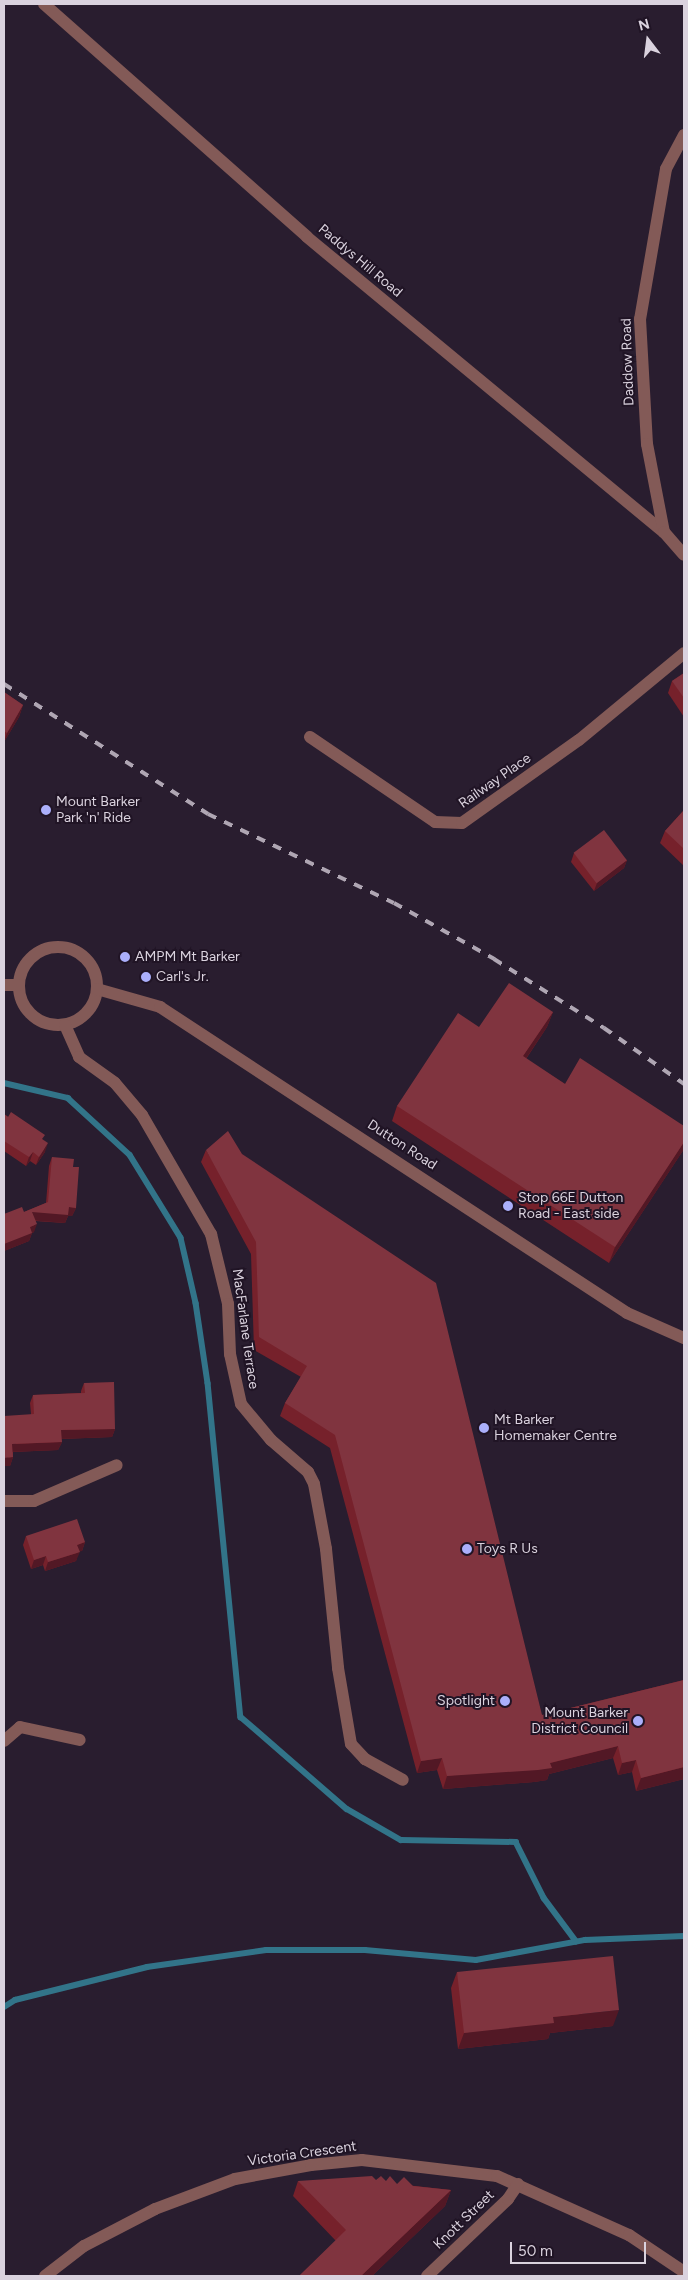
<!DOCTYPE html>
<html>
<head>
<meta charset="utf-8">
<style>
  body { margin:0 }
  #map { position:relative; width:688px; height:2280px; overflow:hidden; background:#291d2f; font-family:Figtree,sans-serif }
  div>[style] { position:absolute }
  .stream>* { height:5.5px; margin:-2.75px; padding:0 2.75px; transform-origin:2.75px; border-radius:2.75px; background:#327489 }
  .minor>* { height:12px; margin:-6px; padding:0 6px; transform-origin:6px; border-radius:6px; background:#835a57 }
  .minor>.ring { margin:-6px; padding:0; box-sizing:content-box; background:none; border:12px solid #835a57; border-radius:50% }
  .rail>* { height:4px; margin-top:-2px; transform-origin:0; background:repeating-linear-gradient(90deg,#afa6b3 0 9px,transparent 0 18px) }
  .wall>* { inset:0; background:#76212b }
  .shaded-wall>* { inset:0; background:#521825 }
  .building>* { inset:0; background:#80343f; transform-origin:0 0 }
  .dots>* { width:14px; height:14px; translate:-50% -50%; box-sizing:border-box; border:2px solid #201425; border-radius:50% }
  span { translate:-50% -50%; white-space:nowrap; text-align:center; line-height:1.15; -webkit-text-stroke:4px #201425; paint-order:stroke }
  .street-label { font-size:14px; color:#dad2de }
  .poi-label { font-size:14px; color:#dad2de }
  .left { translate:0 -50%; text-align:left }
  .right { translate:-100% -50%; text-align:right }
  .frame { position:absolute; inset:0; border:5px solid #dad2de; pointer-events:none }
  .north { position:absolute; left:623px; top:15px; width:50px; height:50px; -webkit-text-stroke:4px #201425; paint-order:stroke; rotate:345deg; font-size:14px; font-weight:700; line-height:20px; text-align:center; color:#dad2de }
  .north::after { content:''; display:block; margin:auto; width:18px; height:22px; background:#dad2de; clip-path:polygon(50% 0,100% 100%,50% 72%,0 100%) }
  .scale { position:absolute; left:510px; top:2242px; width:136px; height:22px; box-sizing:border-box; border:2px solid #dad2de; border-top:0; padding-left:6px; font-size:15px; line-height:18px; white-space:nowrap; color:#dad2de; -webkit-text-stroke:4px #201425; paint-order:stroke }
</style>
</head>
<body>
<div id="map">
  <div class="stream">
    <div style="left:4px;top:1083px;width:66px;rotate:13.2deg"></div>
    <div style="left:68px;top:1098px;width:84px;rotate:42.6deg"></div>
    <div style="left:130px;top:1155px;width:97px;rotate:58.4deg"></div>
    <div style="left:181px;top:1238px;width:67px;rotate:77deg"></div>
    <div style="left:196px;top:1303px;width:81px;rotate:81.5deg"></div>
    <div style="left:208px;top:1383px;width:336px;rotate:84.4deg"></div>
    <div style="left:241px;top:1717px;width:140px;rotate:41deg"></div>
    <div style="left:347px;top:1809px;width:62px;rotate:29.9deg"></div>
    <div style="left:401px;top:1840px;width:115px;rotate:1deg"></div>
    <div style="left:516px;top:1842px;width:63px;rotate:63.4deg"></div>
    <div style="left:544px;top:1898px;width:54px;rotate:53.3deg"></div>
    <div style="left:4px;top:2007px;width:13px;rotate:-32deg"></div>
    <div style="left:15px;top:2000px;width:136px;rotate:-14deg"></div>
    <div style="left:147px;top:1967px;width:120px;rotate:-8.1deg"></div>
    <div style="left:266px;top:1950px;width:99px"></div>
    <div style="left:365px;top:1950px;width:111px;rotate:5.1deg"></div>
    <div style="left:476px;top:1960px;width:111px;rotate:-10.4deg"></div>
    <div style="left:585px;top:1940px;width:99px;rotate:-2.3deg"></div>
  </div>
  <div class="minor">
    <div style="left:44px;top:4px;width:351px;rotate:41.5deg"></div>
    <div style="left:307px;top:237px;width:463px;rotate:39.6deg"></div>
    <div style="left:684px;top:135px;width:38px;rotate:118deg"></div>
    <div style="left:666px;top:169px;width:152px;rotate:99.8deg"></div>
    <div style="left:640px;top:319px;width:125px;rotate:86.8deg"></div>
    <div style="left:647px;top:444px;width:90px;rotate:79.1deg"></div>
    <div style="left:664px;top:532px;width:30px;rotate:49deg"></div>
    <div style="left:310px;top:737px;width:151px;rotate:34.2deg"></div>
    <div style="left:435px;top:822px;width:27px;rotate:2deg"></div>
    <div style="left:462px;top:823px;width:143px;rotate:-35.4deg"></div>
    <div style="left:579px;top:740px;width:136px;rotate:-39.6deg"></div>
    <div class="ring" style="left:19px;top:947px;width:66px;height:66px"></div>
    <div style="left:4px;top:985px;width:15px"></div>
    <div style="left:97px;top:989px;width:66px;rotate:15.9deg"></div>
    <div style="left:160px;top:1007px;width:558px;rotate:33.23deg"></div>
    <div style="left:627px;top:1313px;width:62px;rotate:23.7deg"></div>
    <div style="left:65px;top:1025px;width:35px;rotate:66deg"></div>
    <div style="left:79px;top:1057px;width:44px;rotate:35.8deg"></div>
    <div style="left:115px;top:1083px;width:42px;rotate:49.8deg"></div>
    <div style="left:142px;top:1115px;width:138px;rotate:59.9deg"></div>
    <div style="left:211px;top:1234px;width:72px;rotate:76.3deg"></div>
    <div style="left:228px;top:1304px;width:50px;rotate:87.7deg"></div>
    <div style="left:230px;top:1354px;width:51px;rotate:77.6deg"></div>
    <div style="left:241px;top:1404px;width:47px;rotate:50.2deg"></div>
    <div style="left:271px;top:1440px;width:49px;rotate:40.9deg"></div>
    <div style="left:308px;top:1472px;width:13px;rotate:63deg"></div>
    <div style="left:314px;top:1484px;width:66px;rotate:79.5deg"></div>
    <div style="left:326px;top:1549px;width:120px;rotate:84.2deg"></div>
    <div style="left:338px;top:1668px;width:77px;rotate:80.3deg"></div>
    <div style="left:351px;top:1744px;width:21px;rotate:47deg"></div>
    <div style="left:365px;top:1759px;width:43px;rotate:28.9deg"></div>
    <div style="left:4px;top:1501px;width:30px"></div>
    <div style="left:34px;top:1501px;width:90px;rotate:-23.4deg"></div>
    <div style="left:4px;top:1741px;width:21px;rotate:-41deg"></div>
    <div style="left:20px;top:1727px;width:61px;rotate:12.2deg"></div>
    <div style="left:45px;top:2276px;width:49px;rotate:-37.6deg"></div>
    <div style="left:84px;top:2246px;width:80px;rotate:-27.5deg"></div>
    <div style="left:155px;top:2209px;width:85px;rotate:-20.6deg"></div>
    <div style="left:235px;top:2179px;width:77px;rotate:-10.4deg"></div>
    <div style="left:311px;top:2165px;width:51px;rotate:-5.6deg"></div>
    <div style="left:362px;top:2160px;width:136px;rotate:6.8deg"></div>
    <div style="left:497px;top:2176px;width:145px;rotate:24.1deg"></div>
    <div style="left:629px;top:2235px;width:66px;rotate:33.9deg"></div>
    <div style="left:427px;top:2276px;width:112px;rotate:-43.5deg"></div>
    <div style="left:508px;top:2199px;width:18px;rotate:-56deg"></div>
  </div>
  <div class="rail">
    <div style="left:4px;top:684px;width:242px;rotate:32.5deg"></div>
    <div style="left:208px;top:814px;width:206px;rotate:25.6deg"></div>
    <div style="left:394px;top:903px;width:115px;rotate:29.2deg"></div>
    <div style="left:494px;top:959px;width:130px;rotate:32.1deg"></div>
    <div style="left:604px;top:1028px;width:98px;rotate:35deg"></div>
  </div>
  <div class="wall">
    <div style="clip-path:polygon(684px 673px,684px 717px,668px 693px,672px 681px)"></div>
    <div style="clip-path:polygon(4px 692px,23px 705px,19px 717px,4px 742px)"></div>
    <div style="clip-path:polygon(684px 810px,684px 866px,660px 843px,665px 831px)"></div>
    <div style="clip-path:polygon(574px 853px,627px 860px,624px 868px,594px 891px,571px 862px)"></div>
    <div style="clip-path:polygon(553px 1012px,547px 1027px,526px 1059px,565px 1084px,684px 1126px,684px 1149px,609px 1263px,392px 1121px,397px 1106px,479px 1027px)"></div>
    <div style="clip-path:polygon(4px 1114px,43px 1140px,45px 1152px,36px 1165px,30px 1161px,26px 1166px,4px 1151px)"></div>
    <div style="clip-path:polygon(206px 1150px,542px 1715px,684px 1680px,684px 1779px,636px 1791px,632px 1772px,618px 1775px,613px 1758px,549px 1774px,547px 1780px,534px 1782px,443px 1789px,437px 1770px,417px 1773px,330px 1448px,280px 1416px,285px 1403px,301px 1377px,254px 1350px,251px 1254px,201px 1162px)"></div>
    <div style="clip-path:polygon(52px 1157px,73px 1167px,76px 1208px,72px 1216px,68px 1216px,65px 1223px,35px 1221px,34px 1232px,32px 1233px,29px 1241px,4px 1251px,4px 1214px,24px 1212px,46px 1203px,49px 1166px)"></div>
    <div style="clip-path:polygon(84px 1383px,115px 1429px,112px 1437px,61px 1439px,62px 1442px,58px 1450px,13px 1452px,13px 1457px,10px 1466px,4px 1466px,31px 1414px,30px 1403px,33px 1395px,81px 1393px,81px 1391px)"></div>
    <div style="clip-path:polygon(26px 1536px,85px 1542px,82px 1551px,79px 1551px,76px 1561px,45px 1571px,43px 1565px,31px 1569px,23px 1545px)"></div>
    <div style="clip-path:polygon(457px 1972px,613px 2026px,550px 2033px,548px 2039px,458px 2049px,451px 1988px)"></div>
    <div style="clip-path:polygon(298px 2181px,386px 2181px,397px 2184px,451px 2190px,445px 2206px,372px 2276px,299px 2276px,336px 2241px,293px 2196px)"></div>
  </div>
  <div class="shaded-wall">
    <div style="clip-path:polygon(23px 705px,19px 717px,4px 742px,7px 733px)"></div>
    <div style="clip-path:polygon(627px 860px,624px 868px,594px 891px,597px 883px)"></div>
    <div style="clip-path:polygon(553px 1012px,547px 1027px,517px 1072px,523px 1056px)"></div>
    <div style="clip-path:polygon(684px 1142px,684px 1149px,609px 1263px,615px 1247px)"></div>
    <div style="clip-path:polygon(48px 1143px,45px 1152px,36px 1165px,39px 1157px)"></div>
    <div style="clip-path:polygon(33px 1152px,30px 1161px,26px 1166px,29px 1157px)"></div>
    <div style="clip-path:polygon(69px 1207px,76px 1208px,72px 1216px,68px 1216px,65px 1223px,29px 1220px,32px 1212px)"></div>
    <div style="clip-path:polygon(37px 1224px,34px 1232px,32px 1233px,29px 1241px,4px 1251px,4px 1244px,30px 1227px)"></div>
    <div style="clip-path:polygon(115px 1429px,112px 1437px,58px 1439px,61px 1430px)"></div>
    <div style="clip-path:polygon(62px 1442px,58px 1450px,9px 1452px,12px 1444px)"></div>
    <div style="clip-path:polygon(13px 1457px,10px 1466px,4px 1466px,4px 1458px)"></div>
    <div style="clip-path:polygon(85px 1542px,82px 1551px,74px 1553px,77px 1545px)"></div>
    <div style="clip-path:polygon(80px 1552px,76px 1561px,45px 1571px,48px 1562px)"></div>
    <div style="clip-path:polygon(46px 1556px,43px 1565px,31px 1569px,34px 1560px)"></div>
    <div style="clip-path:polygon(618px 1746px,613px 1758px,549px 1774px,547px 1780px,534px 1782px,443px 1789px,447px 1776px,550px 1763px)"></div>
    <div style="clip-path:polygon(442px 1758px,437px 1770px,417px 1773px,421px 1761px)"></div>
    <div style="clip-path:polygon(636px 1760px,632px 1772px,618px 1775px,622px 1763px)"></div>
    <div style="clip-path:polygon(684px 1767px,684px 1779px,636px 1791px,641px 1778px)"></div>
    <div style="clip-path:polygon(619px 2010px,613px 2026px,550px 2033px,548px 2039px,458px 2049px,464px 2033px,553px 2017px)"></div>
    <div style="clip-path:polygon(451px 2190px,445px 2206px,372px 2276px,361px 2276px)"></div>
  </div>
  <div class="building">
    <div style="clip-path:polygon(684px 673px,684px 698px,672px 681px)"></div>
    <div style="clip-path:polygon(4px 692px,23px 705px,7px 733px,4px 731px)"></div>
    <div style="clip-path:polygon(684px 810px,684px 849px,665px 831px)"></div>
    <div style="left:604px;top:830px;width:38px;height:38px;rotate:53deg"></div>
    <div style="clip-path:polygon(509px 983px,553px 1012px,523px 1056px,565px 1084px,580px 1058px,684px 1126px,684px 1142px,615px 1247px,397px 1106px,458px 1013px,479px 1027px)"></div>
    <div style="clip-path:polygon(11px 1112px,45px 1135px,42px 1139px,48px 1143px,39px 1157px,33px 1152px,29px 1157px,4px 1141px,4px 1114px,8px 1117px)"></div>
    <div style="clip-path:polygon(228px 1131px,242px 1154px,436px 1283px,542px 1715px,684px 1680px,684px 1767px,641px 1778px,636px 1760px,622px 1763px,618px 1746px,550px 1763px,552px 1768px,538px 1770px,447px 1776px,442px 1758px,421px 1761px,335px 1435px,285px 1403px,307px 1366px,259px 1337px,256px 1242px,206px 1150px)"></div>
    <div style="clip-path:polygon(52px 1157px,74px 1159px,73px 1167px,79px 1167px,76px 1208px,69px 1207px,68px 1215px,32px 1212px,37px 1224px,30px 1227px,32px 1233px,4px 1244px,4px 1214px,22px 1207px,24px 1212px,48px 1202px)"></div>
    <div style="clip-path:polygon(114px 1382px,115px 1429px,61px 1430px,62px 1442px,12px 1444px,13px 1457px,4px 1458px,4px 1416px,34px 1414px,33px 1395px,85px 1393px,84px 1383px)"></div>
    <div style="clip-path:polygon(77px 1519px,85px 1542px,77px 1545px,80px 1552px,48px 1562px,46px 1556px,34px 1560px,26px 1536px)"></div>
    <div style="clip-path:polygon(613px 1956px,619px 2010px,553px 2017px,554px 2023px,464px 2033px,457px 1972px)"></div>
    <div style="clip-path:polygon(372px 2176px,376px 2180px,381px 2176px,386px 2181px,390px 2176px,397px 2184px,404px 2177px,413px 2186px,451px 2190px,361px 2276px,299px 2276px,346px 2230px,298px 2181px)"></div>
  </div>
  <div class="dots">
    <div style="left:46px;top:810px;background:#abaffb"></div>
    <div style="left:125px;top:957px;background:#abaffb"></div>
    <div style="left:146px;top:977px;background:#abaffb"></div>
    <div style="left:508px;top:1206px;background:#abaffb"></div>
    <div style="left:484px;top:1428px;background:#abaffb"></div>
    <div style="left:467px;top:1549px;background:#abaffb"></div>
    <div style="left:505px;top:1701px;background:#abaffb"></div>
    <div style="left:638px;top:1721px;background:#abaffb"></div>
  </div>
  <div class="street-label">
    <span style="left:360px;top:261px;rotate:40deg">Paddys Hill Road</span>
    <span style="left:628px;top:362px;rotate:-92deg">Daddow Road</span>
    <span style="left:495px;top:781px;rotate:-35deg">Railway Place</span>
    <span style="left:402px;top:1145px;rotate:33deg">Dutton Road</span>
    <span style="left:245px;top:1329px;rotate:82deg">MacFarlane Terrace</span>
    <span style="left:302px;top:2154px;rotate:-8deg">Victoria Crescent</span>
    <span style="left:464px;top:2220px;rotate:-44deg">Knott Street</span>
  </div>
  <div class="poi-label">
    <span class="left" style="left:56px;top:810px">Mount Barker<br>Park 'n' Ride</span>
    <span class="left" style="left:135px;top:957px">AMPM Mt Barker</span>
    <span class="left" style="left:156px;top:977px">Carl's Jr.</span>
    <span class="left" style="left:518px;top:1206px">Stop 66E Dutton<br>Road - East side</span>
    <span class="left" style="left:494px;top:1428px">Mt Barker<br>Homemaker Centre</span>
    <span class="left" style="left:477px;top:1549px">Toys R Us</span>
    <span class="right" style="left:495px;top:1701px">Spotlight</span>
    <span class="right" style="left:628px;top:1721px">Mount Barker<br>District Council</span>
  </div>
  <div class="frame"></div>
  <div class="north">N</div>
  <div class="scale">50 m</div>
</div>
</body>
</html>
